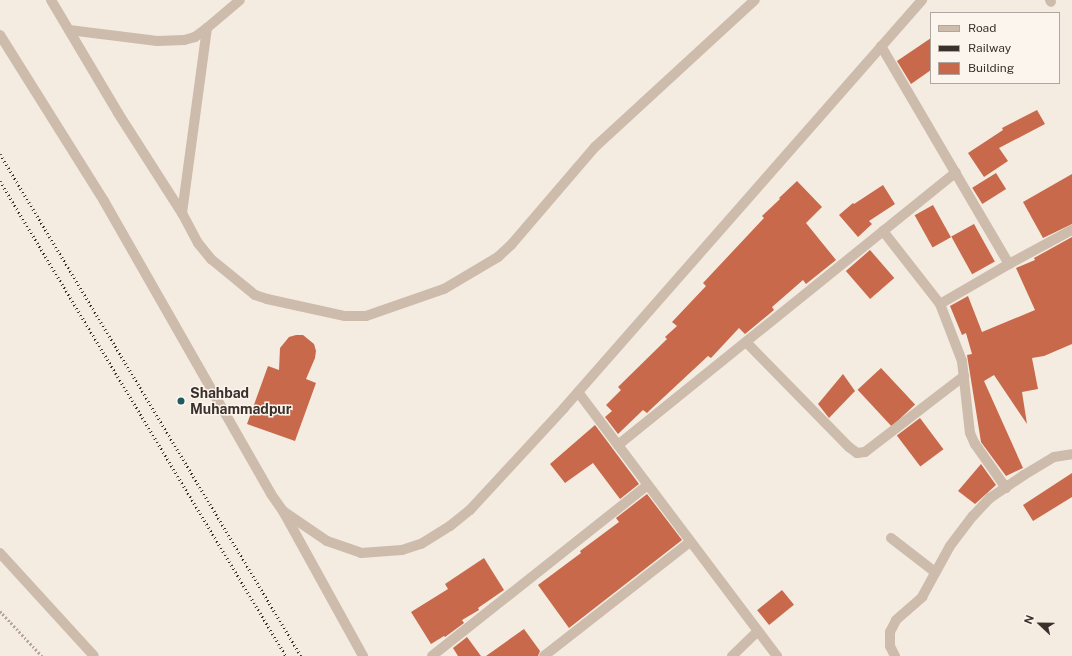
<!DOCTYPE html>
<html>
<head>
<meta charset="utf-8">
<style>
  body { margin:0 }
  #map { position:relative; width:1072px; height:656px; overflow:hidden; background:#f4ebe1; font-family:"Public Sans",sans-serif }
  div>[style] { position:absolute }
  .building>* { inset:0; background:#c8694b; transform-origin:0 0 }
  .path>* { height:2.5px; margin-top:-1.25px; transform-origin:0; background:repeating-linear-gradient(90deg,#b9a596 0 2px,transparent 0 4px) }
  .service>* { height:10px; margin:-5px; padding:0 5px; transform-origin:5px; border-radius:5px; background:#cdbbac }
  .minor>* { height:10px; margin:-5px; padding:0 5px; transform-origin:5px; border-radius:5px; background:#cdbbac }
  .tertiary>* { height:10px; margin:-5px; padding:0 5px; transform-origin:5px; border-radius:5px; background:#cdbbac }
  .rail>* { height:3px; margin-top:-1.5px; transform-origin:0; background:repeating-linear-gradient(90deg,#3b302b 0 1px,transparent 0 4px) }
  .dots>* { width:11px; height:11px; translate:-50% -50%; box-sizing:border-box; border:2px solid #fbf5ee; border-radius:50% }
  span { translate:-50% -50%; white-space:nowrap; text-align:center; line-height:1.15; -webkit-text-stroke:3px #fbf5ee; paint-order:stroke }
  .poi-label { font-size:14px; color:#3b302b; font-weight:700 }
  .left { translate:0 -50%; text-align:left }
  .legend { position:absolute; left:930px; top:12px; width:130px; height:72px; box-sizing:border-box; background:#fbf5ee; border:1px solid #aea6a0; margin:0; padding:5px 7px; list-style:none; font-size:12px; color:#3b302b }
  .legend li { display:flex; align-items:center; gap:8px; height:20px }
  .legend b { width:20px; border:1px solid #aea6a0 }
  .north { position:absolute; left:1020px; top:604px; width:40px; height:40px; -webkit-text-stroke:3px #fbf5ee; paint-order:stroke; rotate:292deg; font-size:11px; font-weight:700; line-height:16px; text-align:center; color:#3b302b }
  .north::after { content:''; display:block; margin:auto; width:14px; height:18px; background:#3b302b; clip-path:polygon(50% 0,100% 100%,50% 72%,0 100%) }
</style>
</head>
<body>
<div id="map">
  <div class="building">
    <div style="clip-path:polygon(931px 38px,931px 70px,911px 84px,897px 61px)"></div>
    <div style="clip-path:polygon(1037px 110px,1045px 124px,999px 148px,1008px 161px,984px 177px,968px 153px,1003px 130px,1002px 128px)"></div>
    <div style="left:996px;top:173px;width:19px;height:28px;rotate:58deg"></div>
    <div style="clip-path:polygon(1072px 174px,1072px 224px,1043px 238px,1023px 202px)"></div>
    <div style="clip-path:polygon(797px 181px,822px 207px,806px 223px,836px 260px,806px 284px,803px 280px,772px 307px,774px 310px,745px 334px,739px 328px,711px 358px,708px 356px,650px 410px,647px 413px,643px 410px,618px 434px,605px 417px,612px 411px,606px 405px,621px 390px,618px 387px,667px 339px,665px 337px,677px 326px,672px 322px,706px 286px,703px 283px,764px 218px,762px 216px,780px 199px,779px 198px)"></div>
    <div style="clip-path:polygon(883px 185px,895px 204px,869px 221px,872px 224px,858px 237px,839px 215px,853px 203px,854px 204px)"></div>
    <div style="left:933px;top:205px;width:37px;height:21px;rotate:61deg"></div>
    <div style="left:974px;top:224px;width:43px;height:26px;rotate:61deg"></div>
    <div style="clip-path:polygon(1072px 237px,1072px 344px,1044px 356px,1032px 358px,1038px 389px,1022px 392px,1027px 424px,994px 375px,984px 381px,1023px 468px,1006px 476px,981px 442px,967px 355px,972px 354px,966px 333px,962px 335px,950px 306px,968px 296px,982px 332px,1035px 310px,1016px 268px,1035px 260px,1034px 258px)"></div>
    <div style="left:870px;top:250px;width:37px;height:32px;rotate:49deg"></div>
    <div style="clip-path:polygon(296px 335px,303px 335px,314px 344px,316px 351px,315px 358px,306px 379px,316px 383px,295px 441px,247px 424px,268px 366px,279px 370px,280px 348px,289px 337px)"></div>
    <div style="left:881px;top:368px;width:50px;height:32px;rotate:47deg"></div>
    <div style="clip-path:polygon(843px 374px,855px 391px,829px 418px,818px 404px)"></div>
    <div style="left:920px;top:418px;width:39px;height:29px;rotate:53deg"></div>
    <div style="clip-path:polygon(595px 425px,639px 484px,620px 499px,593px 463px,565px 483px,550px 464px)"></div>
    <div style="clip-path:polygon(981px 464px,996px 485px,975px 504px,958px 491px)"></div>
    <div style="clip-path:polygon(1072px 473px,1072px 497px,1033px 521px,1023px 505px)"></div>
    <div style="clip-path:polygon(647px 494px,682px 540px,569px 628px,538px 585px,581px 553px,580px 551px,619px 522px,616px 518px)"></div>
    <div style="clip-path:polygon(484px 558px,504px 590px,478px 608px,479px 610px,462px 620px,464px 623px,445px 637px,444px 636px,431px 644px,411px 612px,448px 589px,445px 584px)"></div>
    <div style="left:782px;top:590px;width:19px;height:32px;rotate:51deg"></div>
    <div style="clip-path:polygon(524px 629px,540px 651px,538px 656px,486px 656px)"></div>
    <div style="clip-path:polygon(467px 637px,481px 656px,458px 656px,453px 648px)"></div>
  </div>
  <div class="path">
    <div style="left:0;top:611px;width:62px;rotate:47deg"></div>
  </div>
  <div class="service">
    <div style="left:51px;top:0;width:131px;rotate:59.3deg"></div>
    <div style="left:118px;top:113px;width:119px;rotate:57.4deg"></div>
    <div style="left:182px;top:213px;width:34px;rotate:62deg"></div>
    <div style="left:198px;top:243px;width:21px;rotate:51deg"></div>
    <div style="left:211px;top:259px;width:57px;rotate:39.3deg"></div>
    <div style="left:255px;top:295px;width:13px;rotate:18deg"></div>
    <div style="left:267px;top:299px;width:80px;rotate:12.3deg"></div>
    <div style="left:345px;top:316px;width:21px"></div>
    <div style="left:366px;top:316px;width:83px;rotate:-19.1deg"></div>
    <div style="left:444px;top:289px;width:63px;rotate:-30.7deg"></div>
    <div style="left:498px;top:257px;width:18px;rotate:-43deg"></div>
    <div style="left:511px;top:245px;width:129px;rotate:-49.4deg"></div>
    <div style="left:595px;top:147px;width:217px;rotate:-42.6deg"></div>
    <div style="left:69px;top:30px;width:89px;rotate:7.1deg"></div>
    <div style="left:157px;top:41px;width:27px;rotate:-2deg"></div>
    <div style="left:184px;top:40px;width:11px;rotate:-15deg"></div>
    <div style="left:195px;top:37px;width:15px;rotate:-37deg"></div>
    <div style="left:207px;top:28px;width:43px;rotate:-40.3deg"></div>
    <div style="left:182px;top:213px;width:187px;rotate:-82.3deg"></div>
  </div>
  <div class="minor">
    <div style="left:1050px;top:0;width:2px;rotate:63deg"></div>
    <div style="left:881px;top:46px;width:253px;rotate:59.6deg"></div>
    <div style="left:883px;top:231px;width:93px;rotate:52deg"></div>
    <div style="left:940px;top:304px;width:61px;rotate:68.9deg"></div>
    <div style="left:962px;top:361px;width:72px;rotate:83.7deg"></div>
    <div style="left:970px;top:433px;width:12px;rotate:66deg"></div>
    <div style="left:975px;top:444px;width:54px;rotate:54.8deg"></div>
    <div style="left:940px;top:304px;width:80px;rotate:-30.1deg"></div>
    <div style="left:1009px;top:264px;width:72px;rotate:-28.4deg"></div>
    <div style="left:746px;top:342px;width:147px;rotate:45.6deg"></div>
    <div style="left:849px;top:447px;width:10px;rotate:37deg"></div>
    <div style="left:857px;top:453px;width:8px;rotate:-7deg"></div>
    <div style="left:865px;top:452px;width:125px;rotate:-37.5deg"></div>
    <div style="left:578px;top:392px;width:331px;rotate:53deg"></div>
    <div style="left:618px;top:445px;width:434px;rotate:-38.9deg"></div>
    <div style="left:283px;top:511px;width:166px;rotate:61.1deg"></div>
    <div style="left:891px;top:538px;width:56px;rotate:37.7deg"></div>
    <div style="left:0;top:553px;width:139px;rotate:47.6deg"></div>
    <div style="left:432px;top:656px;width:275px;rotate:-38.4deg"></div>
    <div style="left:544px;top:656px;width:185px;rotate:-38deg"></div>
    <div style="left:732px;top:656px;width:36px;rotate:-44deg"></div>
    <div style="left:895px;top:656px;width:11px;rotate:-117deg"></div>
    <div style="left:890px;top:646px;width:14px;rotate:-90deg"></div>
    <div style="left:890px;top:632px;width:13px;rotate:-63deg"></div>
    <div style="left:896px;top:620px;width:35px;rotate:-41deg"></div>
    <div style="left:922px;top:597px;width:58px;rotate:-61.2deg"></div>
    <div style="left:950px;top:546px;width:38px;rotate:-53deg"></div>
    <div style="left:973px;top:516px;width:25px;rotate:-47deg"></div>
    <div style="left:990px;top:498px;width:41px;rotate:-34.1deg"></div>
    <div style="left:1024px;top:475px;width:35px;rotate:-31deg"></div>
    <div style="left:1054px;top:457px;width:18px;rotate:-9deg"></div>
  </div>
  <div class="tertiary">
    <div style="left:0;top:35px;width:196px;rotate:57.9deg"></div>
    <div style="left:104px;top:201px;width:337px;rotate:60.3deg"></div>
    <div style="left:271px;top:494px;width:21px;rotate:55deg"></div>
    <div style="left:283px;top:511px;width:53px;rotate:34.3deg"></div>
    <div style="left:327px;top:541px;width:36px;rotate:19deg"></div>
    <div style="left:361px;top:553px;width:41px;rotate:-4.2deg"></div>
    <div style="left:402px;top:550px;width:20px;rotate:-18deg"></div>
    <div style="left:421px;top:544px;width:34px;rotate:-32deg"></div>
    <div style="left:450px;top:526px;width:26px;rotate:-39deg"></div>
    <div style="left:470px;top:510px;width:139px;rotate:-47.3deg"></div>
    <div style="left:564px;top:408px;width:543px;rotate:-48.73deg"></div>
  </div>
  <div class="rail">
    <div style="left:0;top:154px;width:585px;rotate:59.05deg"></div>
    <div style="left:0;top:181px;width:554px;rotate:58.95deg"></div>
  </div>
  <div class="dots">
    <div style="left:181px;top:401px;background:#1f5a5e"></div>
  </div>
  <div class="poi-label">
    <span class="left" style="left:190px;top:401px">Shahbad<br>Muhammadpur</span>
  </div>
  <ul class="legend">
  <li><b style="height:5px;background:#cdbbac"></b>Road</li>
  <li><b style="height:5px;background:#3b302b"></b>Railway</li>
  <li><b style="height:11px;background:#c8694b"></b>Building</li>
  </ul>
  <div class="north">N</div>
</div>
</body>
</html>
